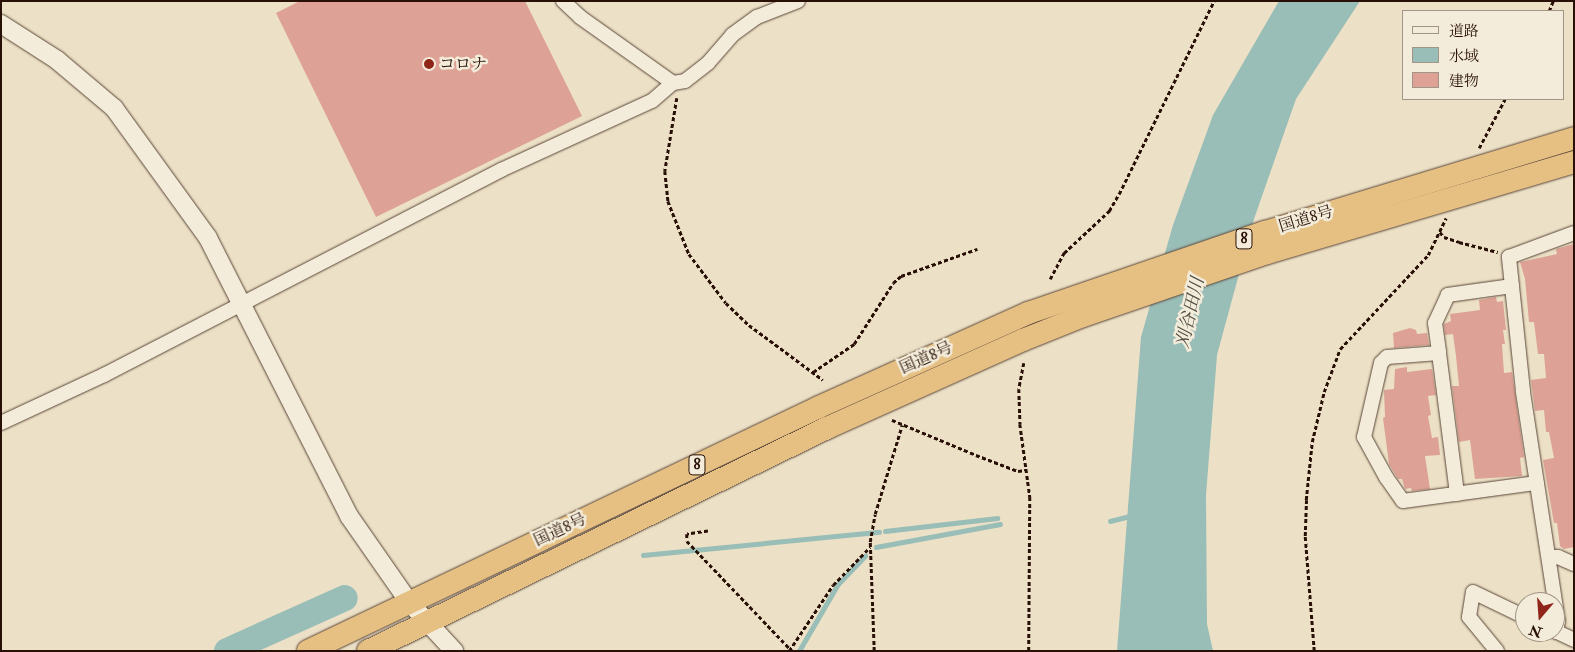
<!DOCTYPE html>
<html>
<head>
<meta charset="utf-8">
<style>
  body { margin:0 }
  #map { position:relative; width:1575px; height:652px; overflow:hidden; background:#ece1c6; font-family:"IM FELL Double Pica","Noto Serif JP",serif }
  div>[style] { position:absolute }
  .water>* { inset:0; background:#99bdb7 }
  .stream>* { height:4.5px; margin:-2.25px; padding:0 2.25px; transform-origin:2.25px; border-radius:2.25px; background:#99bdb7 }
  .river>* { height:26px; margin:-13px; padding:0 13px; transform-origin:13px; border-radius:13px; background:#99bdb7 }
  .building>* { inset:0; background:#dda195 }
  .path>* { height:2.5px; margin-top:-1.25px; transform-origin:0; background:repeating-linear-gradient(90deg,#291007 0 4px,transparent 0 6.5px) }
  .roads { filter:drop-shadow(0 0 1px #5a4437) drop-shadow(0 0 1px #5a4437) }
  .minor>* { height:14px; margin:-7px; padding:0 7px; transform-origin:7px; border-radius:7px; background:#f3ecda }
  .tertiary>* { height:18px; margin:-9px; padding:0 9px; transform-origin:9px; border-radius:9px; background:#f3ecda }
  .trunk>* { height:22px; margin:-11px; padding:0 11px; transform-origin:11px; border-radius:11px; background:#e6c083 }
  .dots>* { width:14px; height:14px; translate:-50% -50%; box-sizing:border-box; border:2px solid #f3ecda; border-radius:50% }
  span { translate:-50% -50%; white-space:nowrap; text-align:center; line-height:1.15; -webkit-text-stroke:5px #f3ecda; paint-order:stroke }
  .shield-label span { padding:1px 4px; background:#f3ecda; border:1px solid; border-radius:4px; -webkit-text-stroke-width:0 }
  .shield-label { font-size:15px; color:#291007; font-weight:700 }
  .poi-label { font-size:16px; color:#291007 }
  .left { translate:0 -50%; text-align:left }
  .street-label { font-size:16px; color:#291007 }
  .water-label { font-size:18px; color:#504d45; font-style:italic }
  .frame { position:absolute; inset:0; border:2px solid #291007; pointer-events:none }
  .legend { position:absolute; left:1402px; top:10px; width:162px; height:90px; box-sizing:border-box; background:#f3ecda; border:1px solid #a29486; margin:0; padding:6px 9px; list-style:none; font-size:15px; color:#291007 }
  .legend li { display:flex; align-items:center; gap:10px; height:25px }
  .legend b { width:25px; border:1px solid #a29486 }
  .north { position:absolute; left:1515px; top:592px; width:50px; height:50px; box-sizing:border-box; background:#f3ecda; border:1px solid #a29486; border-radius:50%; rotate:198deg; font-size:14px; font-weight:700; line-height:20px; text-align:center; color:#291007 }
  .north::after { content:''; display:block; margin:auto; width:18px; height:22px; background:#8f2418; clip-path:polygon(50% 0,100% 100%,50% 72%,0 100%) }
</style>
</head>
<body>
<div id="map">
  <div class="water">
    <div style="clip-path:polygon(1279px 1px,1360px 1px,1296px 99px,1254px 219px,1217px 355px,1206px 495px,1207px 624px,1213px 651px,1117px 651px,1141px 337px,1173px 225px,1213px 115px)"></div>
  </div>
  <div class="stream">
    <div style="left:1110px;top:521px;width:21px;rotate:-14deg"></div>
    <div style="left:885px;top:531px;width:113px;rotate:-6.6deg"></div>
    <div style="left:876px;top:547px;width:126px;rotate:-10.5deg"></div>
    <div style="left:643px;top:555px;width:237px;rotate:-5.6deg"></div>
    <div style="left:799px;top:651px;width:78px;rotate:-59.8deg"></div>
    <div style="left:838px;top:584px;width:39px;rotate:-46deg"></div>
  </div>
  <div class="river">
    <div style="left:227px;top:651px;width:129px;rotate:-24.2deg"></div>
  </div>
  <div class="building">
    <div style="clip-path:polygon(300px 1px,525px 1px,582px 116px,376px 217px,276px 13px)"></div>
    <div style="clip-path:polygon(1574px 244px,1574px 547px,1564px 549px,1560px 546px,1557px 523px,1554px 523px,1543px 460px,1554px 458px,1549px 432px,1546px 432px,1544px 410px,1535px 411px,1531px 380px,1546px 378px,1544px 354px,1538px 354px,1534px 322px,1529px 322px,1525px 279px,1520px 262px,1557px 254px,1556px 249px)"></div>
    <div style="clip-path:polygon(1496px 297px,1497px 302px,1503px 301px,1506px 330px,1503px 330px,1505px 344px,1502px 344px,1504px 373px,1512px 372px,1524px 457px,1520px 458px,1522px 476px,1475px 479px,1470px 440px,1459px 442px,1452px 386px,1459px 386px,1456px 356px,1453px 334px,1445px 335px,1444px 324px,1451px 321px,1450px 314px,1480px 310px,1479px 300px)"></div>
    <div style="clip-path:polygon(1410px 328px,1416px 330px,1417px 334px,1427px 333px,1429px 345px,1394px 348px,1393px 333px)"></div>
    <div style="clip-path:polygon(1407px 367px,1407px 372px,1432px 369px,1436px 395px,1428px 396px,1431px 415px,1428px 416px,1432px 438px,1438px 437px,1440px 455px,1425px 456px,1430px 489px,1412px 491px,1411px 488px,1405px 489px,1402px 479px,1398px 479px,1389px 464px,1383px 418px,1385px 417px,1384px 390px,1394px 389px,1395px 369px)"></div>
  </div>
  <div class="path">
    <div style="left:1549px;top:11px;width:11px;rotate:-68deg"></div>
    <div style="left:677px;top:98px;width:74px;rotate:99.3deg"></div>
    <div style="left:665px;top:171px;width:30px;rotate:84deg"></div>
    <div style="left:668px;top:201px;width:57px;rotate:68.4deg"></div>
    <div style="left:689px;top:254px;width:61px;rotate:52.9deg"></div>
    <div style="left:726px;top:303px;width:32px;rotate:44deg"></div>
    <div style="left:749px;top:325px;width:92px;rotate:36.6deg"></div>
    <div style="left:1479px;top:148px;width:55px;rotate:-62deg"></div>
    <div style="left:1440px;top:232px;width:6px;rotate:51deg"></div>
    <div style="left:1444px;top:237px;width:16px;rotate:18deg"></div>
    <div style="left:1459px;top:242px;width:40px;rotate:14.4deg"></div>
    <div style="left:1050px;top:279px;width:30px;rotate:-62deg"></div>
    <div style="left:1064px;top:253px;width:62px;rotate:-43deg"></div>
    <div style="left:1109px;top:211px;width:20px;rotate:-60deg"></div>
    <div style="left:1119px;top:194px;width:215px;rotate:-63.8deg"></div>
    <div style="left:1024px;top:363px;width:26px;rotate:101deg"></div>
    <div style="left:1019px;top:389px;width:35px;rotate:88deg"></div>
    <div style="left:1020px;top:424px;width:74px;rotate:82.2deg"></div>
    <div style="left:1030px;top:497px;width:154px;rotate:90.4deg"></div>
    <div style="left:813px;top:372px;width:50px;rotate:-34.3deg"></div>
    <div style="left:854px;top:344px;width:72px;rotate:-57.4deg"></div>
    <div style="left:893px;top:283px;width:11px;rotate:-41deg"></div>
    <div style="left:901px;top:276px;width:81px;rotate:-19.6deg"></div>
    <div style="left:892px;top:420px;width:91px;rotate:22.6deg"></div>
    <div style="left:976px;top:455px;width:45px;rotate:20.9deg"></div>
    <div style="left:1018px;top:471px;width:8px;rotate:-7deg"></div>
    <div style="left:708px;top:531px;width:21px;rotate:172deg"></div>
    <div style="left:687px;top:534px;width:7px;rotate:90deg"></div>
    <div style="left:687px;top:541px;width:152px;rotate:46.3deg"></div>
    <div style="left:789px;top:651px;width:79px;rotate:-56.3deg"></div>
    <div style="left:833px;top:585px;width:53px;rotate:-45.8deg"></div>
    <div style="left:874px;top:651px;width:109px;rotate:-92.1deg"></div>
    <div style="left:870px;top:542px;width:28px;rotate:-80deg"></div>
    <div style="left:875px;top:514px;width:93px;rotate:-73.1deg"></div>
    <div style="left:1314px;top:651px;width:115px;rotate:-94.5deg"></div>
    <div style="left:1305px;top:536px;width:36px;rotate:-88deg"></div>
    <div style="left:1306px;top:500px;width:58px;rotate:-84.1deg"></div>
    <div style="left:1312px;top:442px;width:51px;rotate:-76.5deg"></div>
    <div style="left:1324px;top:392px;width:46px;rotate:-69.6deg"></div>
    <div style="left:1340px;top:349px;width:129px;rotate:-46.9deg"></div>
    <div style="left:1428px;top:255px;width:41px;rotate:-64.1deg"></div>
  </div>
  <div class="roads">
    <div class="minor">
      <div style="left:563px;top:1px;width:23px;rotate:43deg"></div>
      <div style="left:580px;top:17px;width:114px;rotate:35.4deg"></div>
      <div style="left:1512px;top:286px;width:65px;rotate:172deg"></div>
      <div style="left:1448px;top:295px;width:31px;rotate:115deg"></div>
      <div style="left:1435px;top:323px;width:30px;rotate:82deg"></div>
      <div style="left:1439px;top:353px;width:52px;rotate:175.6deg"></div>
      <div style="left:1387px;top:357px;width:8px;rotate:135deg"></div>
      <div style="left:1381px;top:363px;width:76px;rotate:102.9deg"></div>
      <div style="left:1364px;top:437px;width:46px;rotate:61.2deg"></div>
      <div style="left:1386px;top:477px;width:29px;rotate:55deg"></div>
      <div style="left:1403px;top:501px;width:135px;rotate:-7.7deg"></div>
      <div style="left:1439px;top:353px;width:142px;rotate:82.7deg"></div>
      <div style="left:1px;top:423px;width:114px;rotate:-25deg"></div>
      <div style="left:104px;top:375px;width:447px;rotate:-27.3deg"></div>
      <div style="left:501px;top:170px;width:166px;rotate:-24.6deg"></div>
      <div style="left:652px;top:101px;width:28px;rotate:-41deg"></div>
      <div style="left:673px;top:83px;width:12px;rotate:-9deg"></div>
      <div style="left:685px;top:81px;width:29px;rotate:-38deg"></div>
      <div style="left:708px;top:63px;width:37px;rotate:-49deg"></div>
      <div style="left:732px;top:35px;width:31px;rotate:-36deg"></div>
      <div style="left:757px;top:17px;width:44px;rotate:-21.3deg"></div>
      <div style="left:1549px;top:557px;width:9px"></div>
      <div style="left:1558px;top:557px;width:17px;rotate:24deg"></div>
      <div style="left:1555px;top:631px;width:21px;rotate:25deg"></div>
      <div style="left:1556px;top:632px;width:11px;rotate:-80deg"></div>
      <div style="left:1558px;top:621px;width:233px;rotate:-98.7deg"></div>
      <div style="left:1523px;top:391px;width:135px;rotate:-96deg"></div>
      <div style="left:1509px;top:257px;width:69px;rotate:-20.3deg"></div>
      <div style="left:1497px;top:651px;width:44px;rotate:-129.5deg"></div>
      <div style="left:1469px;top:617px;width:25px;rotate:-81deg"></div>
      <div style="left:1473px;top:592px;width:58px;rotate:25.7deg"></div>
    </div>
    <div class="tertiary">
      <div style="left:1px;top:24px;width:67px;rotate:32.7deg"></div>
      <div style="left:57px;top:60px;width:75px;rotate:40.1deg"></div>
      <div style="left:114px;top:108px;width:160px;rotate:54.1deg"></div>
      <div style="left:208px;top:238px;width:312px;rotate:63.1deg"></div>
      <div style="left:349px;top:516px;width:105px;rotate:55.1deg"></div>
      <div style="left:409px;top:602px;width:67px;rotate:47.4deg"></div>
    </div>
    <div class="trunk">
      <div style="left:308px;top:651px;width:566px;rotate:-25.52deg"></div>
      <div style="left:819px;top:407px;width:229px;rotate:-24.2deg"></div>
      <div style="left:1028px;top:313px;width:250px;rotate:-18.9deg"></div>
      <div style="left:1265px;top:232px;width:323px;rotate:-16.9deg"></div>
      <div style="left:368px;top:651px;width:510px;rotate:-25.91deg"></div>
      <div style="left:827px;top:428px;width:215px;rotate:-24.2deg"></div>
      <div style="left:1023px;top:340px;width:65px;rotate:-21.8deg"></div>
      <div style="left:1083px;top:316px;width:194px;rotate:-18.9deg"></div>
      <div style="left:1267px;top:253px;width:320px;rotate:-16.5deg"></div>
    </div>
  </div>
  <div class="dots">
    <div style="left:429px;top:64px;background:#8f2418"></div>
  </div>
  <div class="shield-label">
    <span style="left:1244px;top:239px">8</span>
    <span style="left:697px;top:465px">8</span>
  </div>
  <div class="poi-label">
    <span class="left" style="left:439px;top:64px">コロナ</span>
  </div>
  <div class="street-label">
    <span style="left:1306px;top:219px;rotate:-17deg">国道8号</span>
    <span style="left:926px;top:358px;rotate:-24deg">国道8号</span>
    <span style="left:560px;top:530px;rotate:-25deg">国道8号</span>
  </div>
  <div class="water-label">
    <span style="left:1191px;top:313px;rotate:-77deg">刈谷田川</span>
  </div>
  <div class="frame"></div>
  <ul class="legend">
  <li><b style="height:6px;background:#f3ecda"></b>道路</li>
  <li><b style="height:14px;background:#99bdb7"></b>水域</li>
  <li><b style="height:14px;background:#dda195"></b>建物</li>
  </ul>
  <div class="north">N</div>
</div>
</body>
</html>
